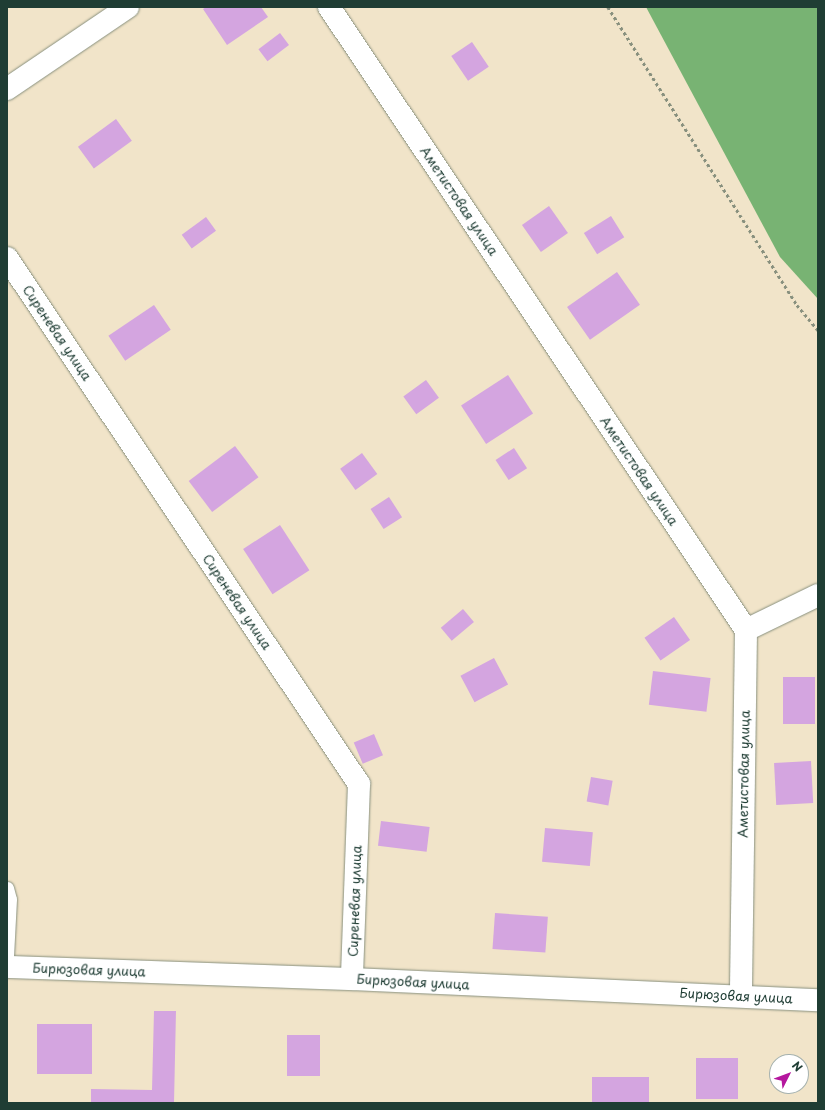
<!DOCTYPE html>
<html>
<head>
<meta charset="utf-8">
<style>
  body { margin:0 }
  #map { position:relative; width:825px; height:1110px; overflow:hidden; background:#f1e4c9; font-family:"Playpen Sans",sans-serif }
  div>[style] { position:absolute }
  .forest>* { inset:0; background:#78b373 }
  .building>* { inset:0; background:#d4a5e0; transform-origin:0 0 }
  .path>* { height:2.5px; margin-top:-1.25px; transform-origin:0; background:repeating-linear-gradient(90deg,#88907e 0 3px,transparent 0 6px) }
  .roads { filter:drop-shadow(0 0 1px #88907e) drop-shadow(0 0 1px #88907e) }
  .service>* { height:13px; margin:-6.5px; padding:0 6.5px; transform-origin:6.5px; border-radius:6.5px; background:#fff }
  .minor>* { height:22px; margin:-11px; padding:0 11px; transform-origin:11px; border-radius:11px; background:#fff }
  span { translate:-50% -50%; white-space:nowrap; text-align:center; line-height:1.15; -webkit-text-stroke:3px #fff; paint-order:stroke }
  .street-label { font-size:13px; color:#1f3d34 }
  .frame { position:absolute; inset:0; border:8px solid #1f3d34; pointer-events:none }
  .north { position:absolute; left:769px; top:1054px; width:40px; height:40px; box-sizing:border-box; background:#fff; border:1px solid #a5b1ae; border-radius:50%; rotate:48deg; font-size:11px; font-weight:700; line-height:16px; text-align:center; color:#1f3d34 }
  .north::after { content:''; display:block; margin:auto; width:14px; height:18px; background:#b5179e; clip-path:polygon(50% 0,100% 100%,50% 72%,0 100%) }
</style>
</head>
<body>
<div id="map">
  <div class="forest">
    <div style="clip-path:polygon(646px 7px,818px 7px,818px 299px,780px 257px)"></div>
  </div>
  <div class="building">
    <div style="clip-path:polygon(206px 7px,261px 7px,268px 17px,227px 45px,203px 9px)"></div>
    <div style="left:280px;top:33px;width:15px;height:27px;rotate:53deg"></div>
    <div style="left:472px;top:42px;width:30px;height:25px;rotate:56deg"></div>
    <div style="left:116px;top:119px;width:27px;height:47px;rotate:54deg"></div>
    <div style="left:549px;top:206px;width:33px;height:33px;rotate:55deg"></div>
    <div style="left:611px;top:216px;width:25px;height:32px;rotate:58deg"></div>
    <div style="left:206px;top:217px;width:17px;height:30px;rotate:54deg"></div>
    <div style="left:617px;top:272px;width:40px;height:61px;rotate:55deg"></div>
    <div style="left:154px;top:305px;width:30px;height:55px;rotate:56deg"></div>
    <div style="left:508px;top:375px;width:46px;height:56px;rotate:57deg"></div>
    <div style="left:426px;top:380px;width:22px;height:28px;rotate:54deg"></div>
    <div style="left:235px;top:446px;width:39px;height:58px;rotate:53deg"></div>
    <div style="left:514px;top:448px;width:24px;height:22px;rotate:57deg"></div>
    <div style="left:362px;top:453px;width:26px;height:27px;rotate:54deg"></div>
    <div style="left:389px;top:497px;width:24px;height:22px;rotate:57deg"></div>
    <div style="left:280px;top:525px;width:54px;height:44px;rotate:57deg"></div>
    <div style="left:463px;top:609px;width:17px;height:29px;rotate:50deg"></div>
    <div style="left:674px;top:617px;width:28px;height:36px;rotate:55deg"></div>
    <div style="left:494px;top:658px;width:30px;height:38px;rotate:62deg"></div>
    <div style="left:653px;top:671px;width:58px;height:34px;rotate:7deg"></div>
    <div style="left:783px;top:677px;width:32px;height:47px"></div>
    <div style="left:374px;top:734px;width:23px;height:22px;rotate:67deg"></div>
    <div style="left:811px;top:761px;width:42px;height:37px;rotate:87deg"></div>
    <div style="left:591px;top:777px;width:22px;height:25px;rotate:10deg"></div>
    <div style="left:381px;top:821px;width:49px;height:25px;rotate:7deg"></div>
    <div style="left:545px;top:828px;width:48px;height:34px;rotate:5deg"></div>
    <div style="left:495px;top:913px;width:53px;height:36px;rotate:4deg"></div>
    <div style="clip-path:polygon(154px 1011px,176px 1011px,174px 1103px,91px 1103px,91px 1089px,152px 1090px)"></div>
    <div style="left:37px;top:1024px;width:55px;height:50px"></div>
    <div style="left:287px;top:1035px;width:33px;height:41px"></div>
    <div style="left:738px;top:1058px;width:41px;height:42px;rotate:90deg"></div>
    <div style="left:649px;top:1077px;width:26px;height:57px;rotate:90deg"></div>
  </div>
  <div class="path">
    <div style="left:608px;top:7px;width:353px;rotate:57.6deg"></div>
    <div style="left:797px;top:305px;width:33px;rotate:50deg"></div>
  </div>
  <div class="roads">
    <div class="service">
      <div style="left:7px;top:888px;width:11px;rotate:75deg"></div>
      <div style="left:10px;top:899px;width:58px;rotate:93deg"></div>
    </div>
    <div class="minor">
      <div style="left:329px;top:7px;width:750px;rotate:56.2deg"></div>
      <div style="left:746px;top:630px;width:366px;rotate:90.8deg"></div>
      <div style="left:7px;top:89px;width:146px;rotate:-34.1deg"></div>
      <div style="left:7px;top:258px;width:633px;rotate:56.21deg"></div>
      <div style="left:359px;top:784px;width:195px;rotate:92.1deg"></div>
      <div style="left:746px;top:630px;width:80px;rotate:-25.9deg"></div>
      <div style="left:7px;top:967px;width:345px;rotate:2deg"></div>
      <div style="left:352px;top:979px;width:466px;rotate:2.6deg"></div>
    </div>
  </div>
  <div class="street-label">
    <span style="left:459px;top:201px;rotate:56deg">Аметистовая улица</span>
    <span style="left:57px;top:333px;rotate:56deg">Сиреневая улица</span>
    <span style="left:639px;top:471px;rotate:56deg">Аметистовая улица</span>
    <span style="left:237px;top:602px;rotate:56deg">Сиреневая улица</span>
    <span style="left:744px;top:774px;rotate:-89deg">Аметистовая улица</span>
    <span style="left:355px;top:901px;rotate:-88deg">Сиреневая улица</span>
    <span style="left:89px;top:970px;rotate:2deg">Бирюзовая улица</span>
    <span style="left:413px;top:982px;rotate:3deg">Бирюзовая улица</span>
    <span style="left:736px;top:996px;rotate:3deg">Бирюзовая улица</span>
  </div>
  <div class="frame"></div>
  <div class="north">N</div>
</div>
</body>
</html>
